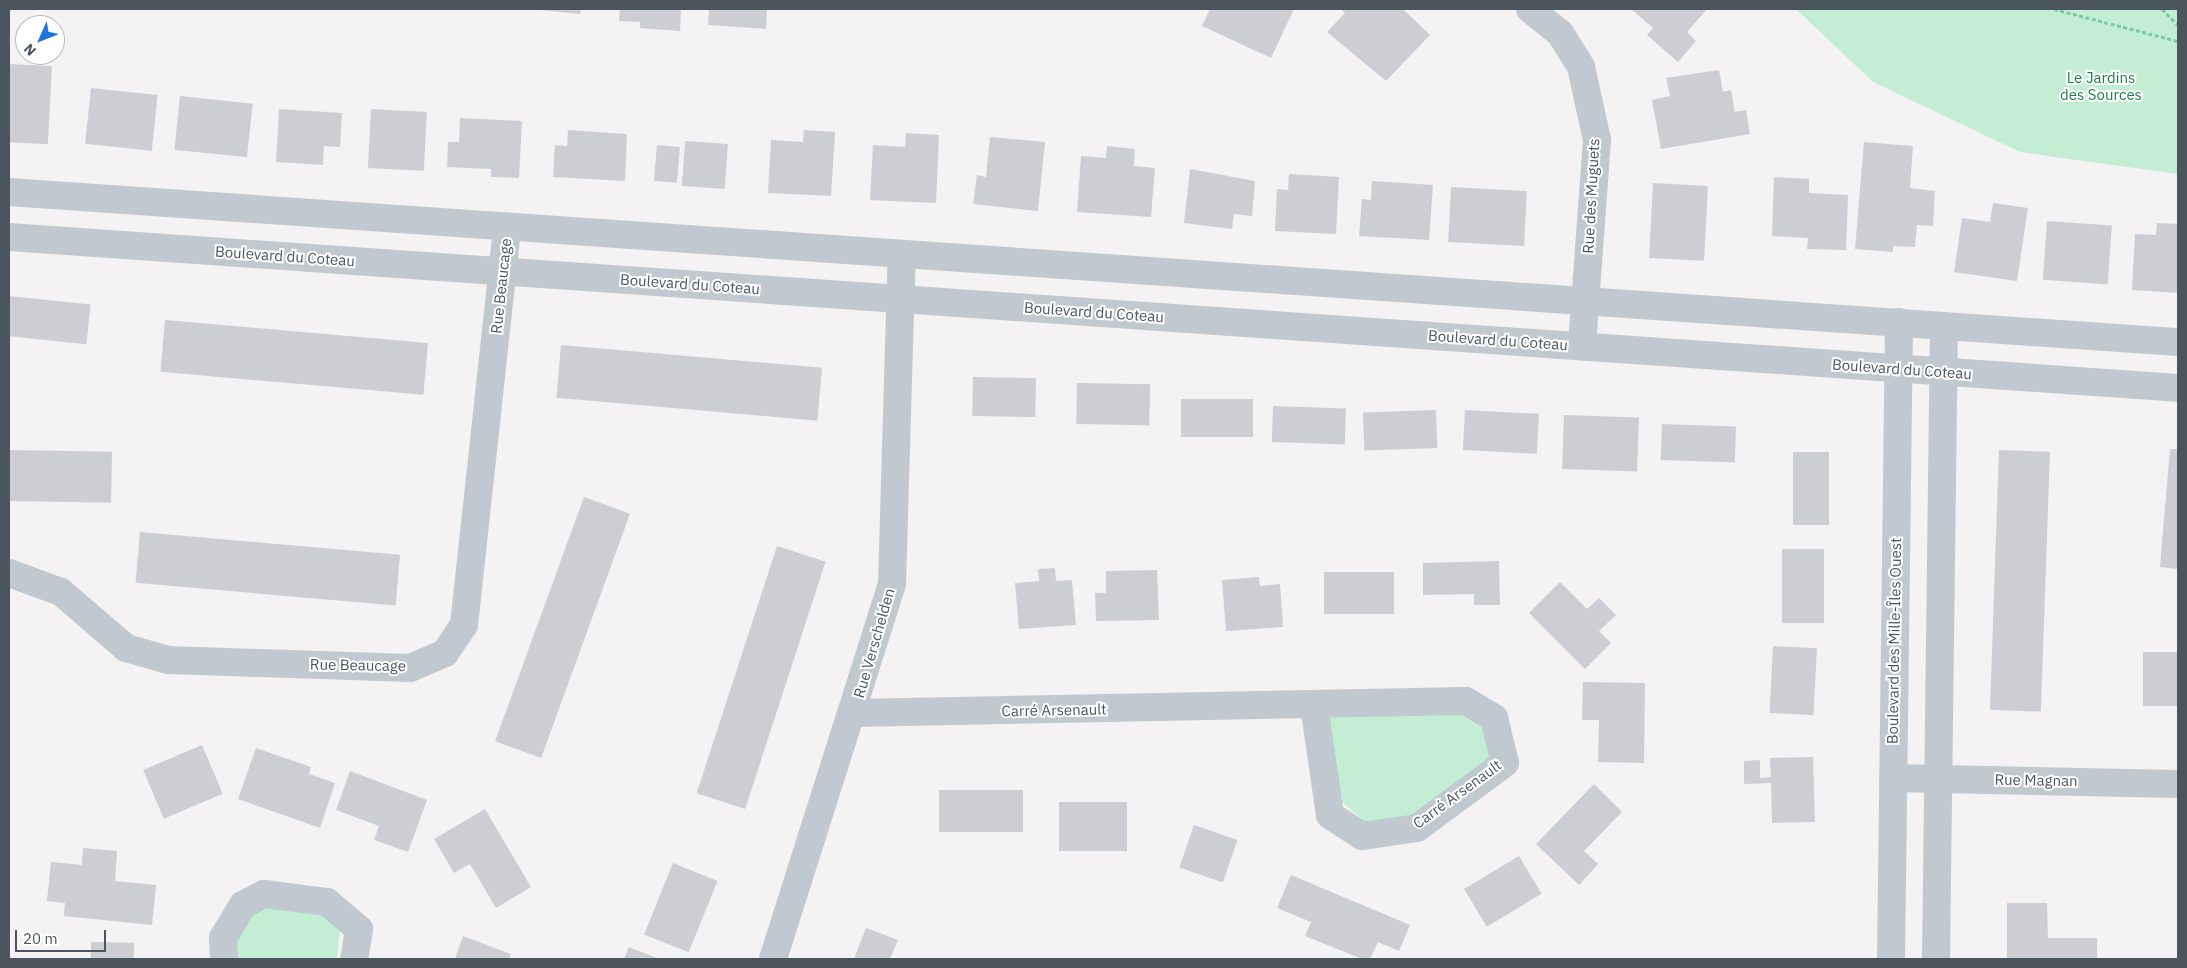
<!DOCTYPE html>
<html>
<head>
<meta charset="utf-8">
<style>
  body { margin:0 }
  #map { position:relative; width:2187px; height:968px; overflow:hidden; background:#f4f2f2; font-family:"IBM Plex Sans",sans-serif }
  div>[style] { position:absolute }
  .green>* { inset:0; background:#c3eed4 }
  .building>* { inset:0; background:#ccced4; transform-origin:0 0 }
  .path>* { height:3px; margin-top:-1.5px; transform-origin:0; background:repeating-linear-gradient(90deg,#7dcba4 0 4px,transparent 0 6.5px) }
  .minor>* { height:28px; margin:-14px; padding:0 14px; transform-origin:14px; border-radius:14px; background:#c0c9cf }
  span { translate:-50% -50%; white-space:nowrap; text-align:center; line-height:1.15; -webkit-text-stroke:4px #fff; paint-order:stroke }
  .park-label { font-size:15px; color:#1c7e4d }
  .street-label { font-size:15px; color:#4a555e }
  .frame { position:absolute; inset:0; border:10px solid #4a555e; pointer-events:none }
  .north { position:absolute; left:15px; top:15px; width:50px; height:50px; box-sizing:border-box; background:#fff; border:1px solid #b7bbbf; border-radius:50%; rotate:226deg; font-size:14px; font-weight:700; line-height:20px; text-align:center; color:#4a555e }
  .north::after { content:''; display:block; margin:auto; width:18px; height:22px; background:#2274dd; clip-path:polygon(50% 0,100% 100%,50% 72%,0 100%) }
  .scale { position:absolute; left:15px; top:930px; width:91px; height:22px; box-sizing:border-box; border:2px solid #4a555e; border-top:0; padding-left:6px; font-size:15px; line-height:18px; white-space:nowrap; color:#4a555e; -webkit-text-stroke:4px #fff; paint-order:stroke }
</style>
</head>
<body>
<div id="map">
  <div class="green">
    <div style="clip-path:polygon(1796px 9px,2178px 9px,2178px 174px,2020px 152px,1873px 82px)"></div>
    <div style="clip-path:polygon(1466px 710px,1486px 724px,1497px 757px,1416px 816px,1366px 823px,1342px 802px,1327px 715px)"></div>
    <div style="clip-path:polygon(269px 906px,317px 911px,340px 931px,337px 959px,237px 959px,236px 945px,250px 911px)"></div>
  </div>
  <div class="building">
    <div style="clip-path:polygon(529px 9px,581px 9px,580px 14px)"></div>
    <div style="clip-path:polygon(620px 9px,681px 9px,680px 31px,640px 28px,640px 22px,619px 21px)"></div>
    <div style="clip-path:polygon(709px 9px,767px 9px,766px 29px,708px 25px)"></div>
    <div style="clip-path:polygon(1210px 9px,1294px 9px,1271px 58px,1202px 26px)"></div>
    <div style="clip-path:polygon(1341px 9px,1403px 9px,1430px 35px,1386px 81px,1327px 32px,1345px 13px)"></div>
    <div style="clip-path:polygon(1631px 9px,1707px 9px,1687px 32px,1696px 41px,1678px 62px,1647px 35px,1653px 28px)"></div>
    <div style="left:9px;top:64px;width:43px;height:78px;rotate:3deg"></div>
    <div style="clip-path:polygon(1719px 70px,1723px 92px,1731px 90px,1735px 112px,1746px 110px,1750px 134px,1661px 149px,1652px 100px,1670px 96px,1666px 78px)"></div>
    <div style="left:91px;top:88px;width:67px;height:56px;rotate:6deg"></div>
    <div style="left:180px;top:96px;width:73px;height:54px;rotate:6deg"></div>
    <div style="clip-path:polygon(279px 109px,342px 113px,340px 147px,324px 146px,323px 165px,276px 162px)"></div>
    <div style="left:371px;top:109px;width:56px;height:59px;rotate:3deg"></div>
    <div style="clip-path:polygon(460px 118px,522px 121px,519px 178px,491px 177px,491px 169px,447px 167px,448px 142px,459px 142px)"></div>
    <div style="clip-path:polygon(568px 130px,627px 134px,625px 181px,553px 177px,555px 145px,567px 146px)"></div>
    <div style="clip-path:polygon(804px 130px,835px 132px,831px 196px,768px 193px,771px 140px,803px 142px)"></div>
    <div style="clip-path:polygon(906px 133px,939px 135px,936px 203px,870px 200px,873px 145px,905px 147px)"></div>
    <div style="clip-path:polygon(990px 137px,1045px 142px,1038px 211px,973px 204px,977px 175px,986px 177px)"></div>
    <div style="left:685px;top:141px;width:43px;height:45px;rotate:4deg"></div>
    <div style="clip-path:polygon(1864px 142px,1913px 146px,1910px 188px,1935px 191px,1933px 226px,1917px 225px,1915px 247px,1893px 246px,1893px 252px,1855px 249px)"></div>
    <div style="left:657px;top:145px;width:23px;height:36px;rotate:5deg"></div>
    <div style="clip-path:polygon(1107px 146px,1135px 149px,1134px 166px,1155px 168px,1151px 217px,1077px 212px,1081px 156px,1106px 158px)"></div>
    <div style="clip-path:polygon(1190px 169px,1255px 181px,1252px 216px,1234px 214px,1232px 229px,1184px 223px)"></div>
    <div style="clip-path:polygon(1289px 174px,1339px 177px,1336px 234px,1275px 231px,1277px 189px,1288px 190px)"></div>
    <div style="clip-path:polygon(1774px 177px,1809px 179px,1809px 193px,1848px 195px,1846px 250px,1807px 249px,1808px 238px,1772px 236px)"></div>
    <div style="clip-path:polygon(1372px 181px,1433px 185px,1429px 240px,1359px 236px,1362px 199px,1371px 200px)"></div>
    <div style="left:1653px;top:183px;width:55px;height:75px;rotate:3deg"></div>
    <div style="left:1451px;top:187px;width:76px;height:55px;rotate:3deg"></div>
    <div style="clip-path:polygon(1993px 203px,2028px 208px,2017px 281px,1954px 272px,1962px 218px,1990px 222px)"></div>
    <div style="left:2047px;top:221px;width:65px;height:59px;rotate:4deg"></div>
    <div style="clip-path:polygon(2157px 223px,2178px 224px,2178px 293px,2132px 290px,2135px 234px,2156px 235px)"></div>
    <div style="left:9px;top:296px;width:82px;height:40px;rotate:6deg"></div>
    <div style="left:165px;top:320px;width:264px;height:52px;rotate:5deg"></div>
    <div style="left:561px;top:345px;width:262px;height:53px;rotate:5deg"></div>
    <div style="left:973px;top:377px;width:63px;height:39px;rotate:1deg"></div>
    <div style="left:1077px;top:383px;width:73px;height:41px;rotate:1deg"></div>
    <div style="left:1181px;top:399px;width:72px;height:38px"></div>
    <div style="left:1273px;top:406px;width:73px;height:36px;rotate:2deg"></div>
    <div style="left:1436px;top:410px;width:38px;height:73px;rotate:88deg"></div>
    <div style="left:1465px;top:410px;width:74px;height:40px;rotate:3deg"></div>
    <div style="left:1564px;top:415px;width:75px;height:54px;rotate:2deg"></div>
    <div style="left:1662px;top:424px;width:74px;height:36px;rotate:2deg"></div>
    <div style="clip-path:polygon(2170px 449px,2178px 449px,2178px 569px,2160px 567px)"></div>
    <div style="left:9px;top:450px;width:103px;height:51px;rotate:1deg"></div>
    <div style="left:1999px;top:450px;width:51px;height:260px;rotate:2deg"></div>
    <div style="left:1793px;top:452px;width:36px;height:73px"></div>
    <div style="left:584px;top:497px;width:49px;height:260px;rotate:20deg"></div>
    <div style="left:140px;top:532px;width:261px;height:51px;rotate:5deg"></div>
    <div style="left:777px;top:546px;width:51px;height:260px;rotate:18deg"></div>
    <div style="left:1782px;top:549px;width:42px;height:74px"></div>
    <div style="clip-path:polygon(1499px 561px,1500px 605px,1474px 605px,1474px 594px,1423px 595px,1423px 563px)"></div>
    <div style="clip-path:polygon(1055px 568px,1056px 581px,1072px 580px,1076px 625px,1019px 629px,1015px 583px,1039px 581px,1038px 569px)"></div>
    <div style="clip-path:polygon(1157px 570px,1159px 620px,1096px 621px,1095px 593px,1106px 593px,1106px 571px)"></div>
    <div style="left:1394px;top:572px;width:42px;height:70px;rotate:90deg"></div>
    <div style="clip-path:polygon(1259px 577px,1260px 586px,1280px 584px,1283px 627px,1226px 631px,1222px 580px)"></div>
    <div style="clip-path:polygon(1560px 582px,1587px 609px,1599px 598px,1616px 615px,1599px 631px,1611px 643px,1585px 669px,1529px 613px)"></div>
    <div style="left:1773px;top:646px;width:44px;height:67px;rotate:3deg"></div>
    <div style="left:2178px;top:652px;width:54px;height:35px;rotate:90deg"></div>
    <div style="clip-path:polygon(1583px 682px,1645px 683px,1644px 763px,1598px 762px,1599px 720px,1582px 720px)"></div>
    <div style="left:202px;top:745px;width:53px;height:64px;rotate:67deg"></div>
    <div style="clip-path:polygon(256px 748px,311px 767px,309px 774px,335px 783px,320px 828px,238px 799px)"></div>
    <div style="clip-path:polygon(1813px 757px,1815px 822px,1772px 823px,1771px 783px,1744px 784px,1744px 761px,1760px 760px,1760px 778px,1771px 777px,1770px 758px)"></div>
    <div style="clip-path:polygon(350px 771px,427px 800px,408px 852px,374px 840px,379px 826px,336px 810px)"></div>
    <div style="clip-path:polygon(1594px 784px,1622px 812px,1584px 851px,1598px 864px,1579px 885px,1536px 844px)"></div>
    <div style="left:1023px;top:790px;width:42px;height:84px;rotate:90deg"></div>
    <div style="left:1059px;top:802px;width:68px;height:49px"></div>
    <div style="clip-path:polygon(485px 809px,531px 887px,496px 908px,470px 864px,454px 873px,434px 839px)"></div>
    <div style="left:1194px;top:825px;width:46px;height:45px;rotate:19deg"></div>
    <div style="clip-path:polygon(83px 848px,117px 851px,115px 881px,156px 885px,152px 925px,64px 916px,65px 903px,47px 901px,51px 862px,82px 865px)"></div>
    <div style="left:1519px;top:856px;width:44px;height:64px;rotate:59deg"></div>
    <div style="left:673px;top:863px;width:48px;height:77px;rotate:22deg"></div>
    <div style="clip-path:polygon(1291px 875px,1410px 925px,1399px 951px,1378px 942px,1370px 959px,1362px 959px,1305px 936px,1311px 922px,1277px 908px)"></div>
    <div style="clip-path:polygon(2007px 903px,2047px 903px,2048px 938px,2097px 938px,2097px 959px,2007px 959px)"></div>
    <div style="clip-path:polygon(866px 928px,898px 940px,890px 959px,854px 959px)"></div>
    <div style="clip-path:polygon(463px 936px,511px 954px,509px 959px,455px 959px)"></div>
    <div style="left:91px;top:942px;width:43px;height:17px;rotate:1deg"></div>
    <div style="clip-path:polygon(629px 947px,659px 959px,624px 959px)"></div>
  </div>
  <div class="path">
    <div style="left:2054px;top:9px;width:128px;rotate:14.5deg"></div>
    <div style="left:2162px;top:9px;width:23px;rotate:45deg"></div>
  </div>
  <div class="minor">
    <div style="left:1530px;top:9px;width:38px;rotate:39deg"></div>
    <div style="left:1560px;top:33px;width:40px;rotate:58deg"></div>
    <div style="left:1581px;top:67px;width:75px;rotate:77.6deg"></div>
    <div style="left:1597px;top:140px;width:207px;rotate:94.2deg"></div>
    <div style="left:9px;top:192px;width:2174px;rotate:3.96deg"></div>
    <div style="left:9px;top:237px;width:2174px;rotate:3.98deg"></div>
    <div style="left:9px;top:573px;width:55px;rotate:20.1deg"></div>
    <div style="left:61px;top:592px;width:86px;rotate:40.7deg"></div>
    <div style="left:126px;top:648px;width:44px;rotate:15.9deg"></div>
    <div style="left:168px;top:660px;width:242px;rotate:1.9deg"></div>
    <div style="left:410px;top:668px;width:38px;rotate:-23deg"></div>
    <div style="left:445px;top:653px;width:34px;rotate:-56deg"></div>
    <div style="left:464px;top:625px;width:401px;rotate:-83.8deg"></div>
    <div style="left:854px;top:713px;width:612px;rotate:-1.12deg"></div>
    <div style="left:1466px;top:701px;width:33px;rotate:31deg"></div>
    <div style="left:1494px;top:718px;width:46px;rotate:76.3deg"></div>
    <div style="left:1505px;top:763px;width:109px;rotate:143.5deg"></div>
    <div style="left:1417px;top:828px;width:56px;rotate:171.7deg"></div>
    <div style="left:1362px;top:836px;width:38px;rotate:-147deg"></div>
    <div style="left:1330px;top:815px;width:111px;rotate:-98.3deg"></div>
    <div style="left:1893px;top:778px;width:285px;rotate:1.2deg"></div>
    <div style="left:224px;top:959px;width:21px;rotate:-93deg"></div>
    <div style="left:223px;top:938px;width:39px;rotate:-59deg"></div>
    <div style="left:243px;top:905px;width:24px;rotate:-28deg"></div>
    <div style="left:264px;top:894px;width:64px;rotate:7.2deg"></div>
    <div style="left:327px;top:902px;width:42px;rotate:40.2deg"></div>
    <div style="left:359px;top:929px;width:30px;rotate:99deg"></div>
    <div style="left:773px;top:959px;width:394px;rotate:-72.4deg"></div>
    <div style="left:892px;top:583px;width:329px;rotate:-88.3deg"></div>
    <div style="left:1891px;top:959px;width:637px;rotate:-89.28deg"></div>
    <div style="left:1936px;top:959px;width:633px;rotate:-89.28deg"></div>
  </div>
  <div class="park-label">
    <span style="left:2101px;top:86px">Le Jardins<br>des Sources</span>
  </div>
  <div class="street-label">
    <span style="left:1591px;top:196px;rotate:-87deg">Rue des Muguets</span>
    <span style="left:285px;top:256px;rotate:4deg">Boulevard du Coteau</span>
    <span style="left:690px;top:284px;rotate:4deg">Boulevard du Coteau</span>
    <span style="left:501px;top:286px;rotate:-84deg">Rue Beaucage</span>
    <span style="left:1094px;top:312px;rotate:4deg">Boulevard du Coteau</span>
    <span style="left:1498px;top:340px;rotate:4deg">Boulevard du Coteau</span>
    <span style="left:1902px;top:369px;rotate:4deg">Boulevard du Coteau</span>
    <span style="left:1894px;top:641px;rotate:-89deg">Boulevard des Mille-Îles Ouest</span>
    <span style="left:874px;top:643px;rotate:-74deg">Rue Verschelden</span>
    <span style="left:358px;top:665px;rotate:1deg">Rue Beaucage</span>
    <span style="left:1054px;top:710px;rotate:-1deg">Carré Arsenault</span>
    <span style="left:2036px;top:780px;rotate:1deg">Rue Magnan</span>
    <span style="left:1457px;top:794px;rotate:-36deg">Carré Arsenault</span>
  </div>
  <div class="frame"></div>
  <div class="north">N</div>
  <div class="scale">20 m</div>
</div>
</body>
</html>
